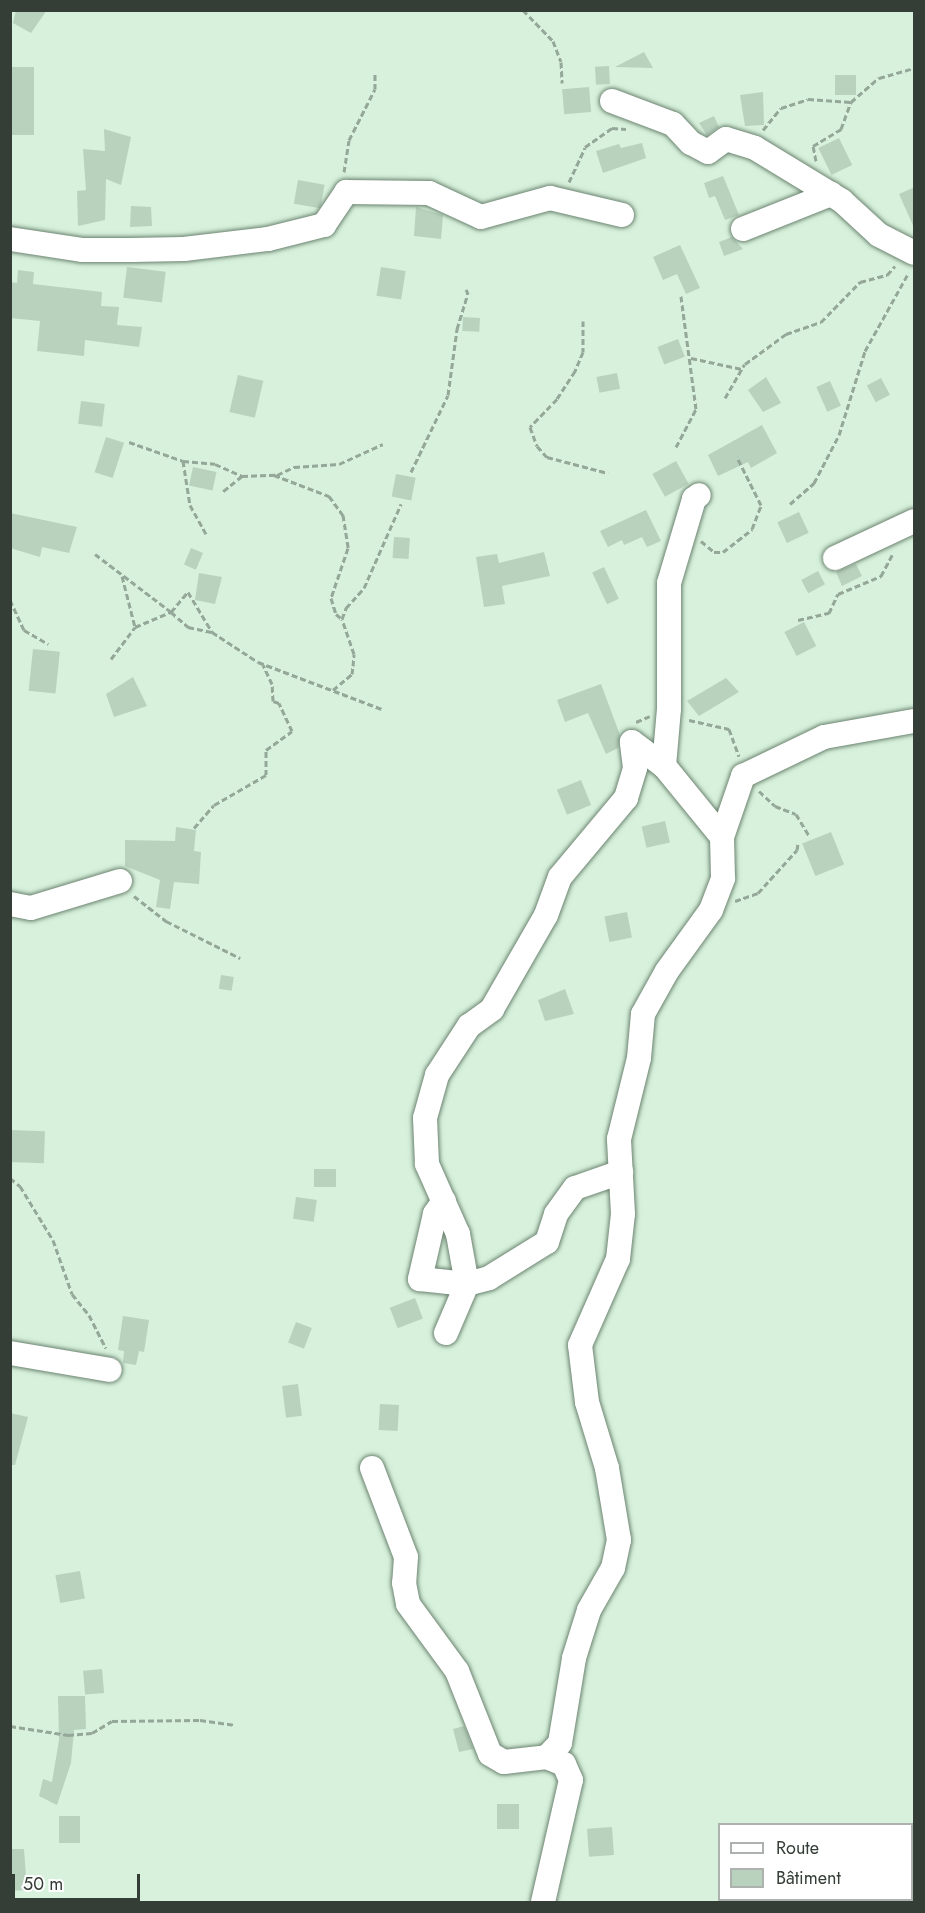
<!DOCTYPE html>
<html>
<head>
<meta charset="utf-8">
<style>
  body { margin:0 }
  #map { position:relative; width:925px; height:1913px; overflow:hidden; background:#d7f1dc; font-family:Jost,sans-serif }
  div>[style] { position:absolute }
  .building>* { inset:0; background:#b9d2be; transform-origin:0 0 }
  .path>* { height:3px; margin-top:-1.5px; transform-origin:0; background:repeating-linear-gradient(90deg,#94a798 0 6px,transparent 0 9px) }
  .roads { filter:drop-shadow(0 0 2px #6c8471) drop-shadow(0 0 2px #6c8471) }
  .minor>* { height:24px; margin:-12px; padding:0 12px; transform-origin:12px; border-radius:12px; background:#fff }
  span { translate:-50% -50%; white-space:nowrap; text-align:center; line-height:1.15; -webkit-text-stroke:4.5px #fff; paint-order:stroke }
  .frame { position:absolute; inset:0; border:12px solid #343e36; pointer-events:none }
  .legend { position:absolute; left:718px; top:1823px; width:195px; height:78px; box-sizing:border-box; background:#fff; border:2px solid #aeb2af; margin:0; padding:8px 10px; list-style:none; font-size:18px; color:#343e36 }
  .legend li { display:flex; align-items:center; gap:12px; height:30px }
  .legend b { width:30px; border:2px solid #aeb2af }
  .scale { position:absolute; left:12px; top:1874px; width:128px; height:27px; box-sizing:border-box; border:3px solid #343e36; border-top:0; padding-left:8px; font-size:18px; line-height:21px; white-space:nowrap; color:#343e36; -webkit-text-stroke:4px #fff; paint-order:stroke }
</style>
</head>
<body>
<div id="map">
  <div class="building">
    <div style="clip-path:polygon(16px 10px,47px 10px,31px 33px,13px 23px)"></div>
    <div style="clip-path:polygon(644px 52px,653px 68px,615px 67px)"></div>
    <div style="left:609px;top:66px;width:18px;height:14px;rotate:87deg"></div>
    <div style="left:10px;top:67px;width:24px;height:68px"></div>
    <div style="left:835px;top:75px;width:21px;height:20px"></div>
    <div style="left:589px;top:87px;width:25px;height:27px;rotate:85deg"></div>
    <div style="clip-path:polygon(763px 92px,764px 125px,745px 126px,740px 95px)"></div>
    <div style="clip-path:polygon(714px 116px,719px 127px,707px 135px,699px 123px)"></div>
    <div style="clip-path:polygon(104px 129px,131px 137px,121px 185px,106px 179px,105px 220px,78px 226px,77px 191px,86px 190px,83px 149px,105px 151px)"></div>
    <div style="left:839px;top:138px;width:30px;height:23px;rotate:64deg"></div>
    <div style="clip-path:polygon(642px 143px,646px 158px,603px 173px,596px 151px,619px 144px,621px 148px)"></div>
    <div style="clip-path:polygon(723px 176px,739px 215px,725px 220px,715px 196px,709px 198px,704px 183px)"></div>
    <div style="left:298px;top:180px;width:27px;height:24px;rotate:10deg"></div>
    <div style="clip-path:polygon(915px 187px,915px 230px,899px 194px)"></div>
    <div style="clip-path:polygon(131px 206px,151px 207px,152px 226px,130px 227px)"></div>
    <div style="clip-path:polygon(416px 207px,443px 215px,441px 239px,414px 236px)"></div>
    <div style="clip-path:polygon(732px 237px,743px 249px,724px 256px,719px 242px)"></div>
    <div style="clip-path:polygon(680px 245px,700px 288px,686px 294px,677px 274px,663px 280px,653px 257px)"></div>
    <div style="left:127px;top:267px;width:39px;height:31px;rotate:7deg"></div>
    <div style="left:381px;top:267px;width:25px;height:29px;rotate:9deg"></div>
    <div style="clip-path:polygon(18px 270px,34px 272px,33px 284px,102px 292px,101px 306px,119px 307px,117px 325px,142px 327px,139px 347px,85px 340px,84px 356px,37px 351px,40px 321px,10px 318px,10px 282px,17px 283px)"></div>
    <div style="left:463px;top:317px;width:17px;height:14px;rotate:3deg"></div>
    <div style="left:678px;top:339px;width:19px;height:22px;rotate:69deg"></div>
    <div style="left:617px;top:373px;width:16px;height:21px;rotate:79deg"></div>
    <div style="left:238px;top:375px;width:26px;height:38px;rotate:13deg"></div>
    <div style="clip-path:polygon(766px 377px,781px 403px,763px 412px,748px 390px)"></div>
    <div style="left:881px;top:378px;width:19px;height:16px;rotate:62deg"></div>
    <div style="left:830px;top:381px;width:27px;height:15px;rotate:66deg"></div>
    <div style="left:81px;top:401px;width:24px;height:23px;rotate:7deg"></div>
    <div style="clip-path:polygon(762px 425px,777px 453px,751px 468px,748px 462px,718px 476px,708px 455px)"></div>
    <div style="left:106px;top:437px;width:19px;height:37px;rotate:18deg"></div>
    <div style="left:676px;top:461px;width:26px;height:27px;rotate:61deg"></div>
    <div style="left:193px;top:467px;width:24px;height:19px;rotate:12deg"></div>
    <div style="left:396px;top:474px;width:20px;height:23px;rotate:11deg"></div>
    <div style="clip-path:polygon(646px 510px,661px 541px,647px 547px,642px 537px,624px 545px,622px 540px,608px 547px,600px 531px)"></div>
    <div style="left:799px;top:512px;width:23px;height:24px;rotate:65deg"></div>
    <div style="clip-path:polygon(10px 513px,77px 527px,69px 553px,42px 547px,40px 557px,10px 548px)"></div>
    <div style="left:394px;top:537px;width:16px;height:21px;rotate:4deg"></div>
    <div style="left:191px;top:548px;width:13px;height:18px;rotate:23deg"></div>
    <div style="clip-path:polygon(544px 552px,550px 576px,502px 586px,505px 604px,484px 607px,476px 557px,497px 554px,499px 563px)"></div>
    <div style="clip-path:polygon(856px 564px,862px 576px,842px 586px,836px 572px)"></div>
    <div style="left:604px;top:567px;width:35px;height:13px;rotate:65deg"></div>
    <div style="left:818px;top:571px;width:15px;height:19px;rotate:62deg"></div>
    <div style="clip-path:polygon(199px 573px,222px 577px,215px 604px,195px 600px)"></div>
    <div style="left:804px;top:622px;width:27px;height:22px;rotate:63deg"></div>
    <div style="left:33px;top:649px;width:27px;height:42px;rotate:6deg"></div>
    <div style="clip-path:polygon(133px 677px,147px 706px,114px 717px,106px 694px)"></div>
    <div style="clip-path:polygon(726px 678px,739px 692px,699px 716px,687px 701px)"></div>
    <div style="clip-path:polygon(601px 684px,620px 735px,618px 748px,606px 754px,588px 713px,565px 722px,557px 700px)"></div>
    <div style="left:581px;top:780px;width:27px;height:26px;rotate:68deg"></div>
    <div style="left:665px;top:821px;width:22px;height:24px;rotate:77deg"></div>
    <div style="clip-path:polygon(176px 827px,196px 830px,194px 851px,201px 852px,199px 884px,174px 882px,170px 909px,156px 907px,160px 880px,125px 866px,125px 840px,175px 841px)"></div>
    <div style="left:831px;top:832px;width:35px;height:31px;rotate:68deg"></div>
    <div style="left:627px;top:912px;width:26px;height:23px;rotate:79deg"></div>
    <div style="left:221px;top:975px;width:13px;height:14px;rotate:9deg"></div>
    <div style="clip-path:polygon(565px 989px,574px 1014px,545px 1021px,538px 1000px)"></div>
    <div style="left:10px;top:1130px;width:35px;height:32px;rotate:2deg"></div>
    <div style="left:314px;top:1169px;width:22px;height:18px"></div>
    <div style="left:296px;top:1197px;width:21px;height:22px;rotate:8deg"></div>
    <div style="left:415px;top:1298px;width:22px;height:27px;rotate:69deg"></div>
    <div style="clip-path:polygon(123px 1316px,149px 1320px,144px 1352px,139px 1351px,136px 1365px,123px 1363px,124px 1351px,118px 1350px)"></div>
    <div style="left:296px;top:1322px;width:17px;height:22px;rotate:21deg"></div>
    <div style="left:298px;top:1384px;width:32px;height:16px;rotate:83deg"></div>
    <div style="left:380px;top:1404px;width:19px;height:26px;rotate:3deg"></div>
    <div style="clip-path:polygon(10px 1413px,28px 1417px,15px 1465px,10px 1465px)"></div>
    <div style="left:80px;top:1571px;width:28px;height:25px;rotate:80deg"></div>
    <div style="left:102px;top:1669px;width:24px;height:19px;rotate:85deg"></div>
    <div style="clip-path:polygon(58px 1696px,85px 1696px,86px 1729px,74px 1730px,71px 1763px,57px 1805px,39px 1796px,43px 1779px,52px 1782px,59px 1740px)"></div>
    <div style="clip-path:polygon(464px 1726px,473px 1749px,459px 1752px,453px 1729px)"></div>
    <div style="left:497px;top:1804px;width:22px;height:25px"></div>
    <div style="left:59px;top:1816px;width:21px;height:27px"></div>
    <div style="left:612px;top:1827px;width:28px;height:25px;rotate:86deg"></div>
    <div style="clip-path:polygon(10px 1849px,24px 1849px,27px 1890px,10px 1891px)"></div>
  </div>
  <div class="path">
    <div style="left:523px;top:10px;width:43px;rotate:45.9deg"></div>
    <div style="left:553px;top:41px;width:22px;rotate:69deg"></div>
    <div style="left:561px;top:62px;width:21px;rotate:87deg"></div>
    <div style="left:763px;top:130px;width:28px;rotate:-51deg"></div>
    <div style="left:781px;top:108px;width:28px;rotate:-18deg"></div>
    <div style="left:808px;top:99px;width:43px;rotate:4deg"></div>
    <div style="left:816px;top:161px;width:15px;rotate:-101deg"></div>
    <div style="left:813px;top:146px;width:33px;rotate:-31deg"></div>
    <div style="left:841px;top:129px;width:29px;rotate:-70deg"></div>
    <div style="left:851px;top:102px;width:37px;rotate:-41deg"></div>
    <div style="left:879px;top:78px;width:36px;rotate:-16deg"></div>
    <div style="left:344px;top:172px;width:32px;rotate:-81deg"></div>
    <div style="left:349px;top:140px;width:57px;rotate:-63deg"></div>
    <div style="left:375px;top:89px;width:16px;rotate:-90deg"></div>
    <div style="left:569px;top:182px;width:38px;rotate:-65deg"></div>
    <div style="left:585px;top:147px;width:33px;rotate:-35deg"></div>
    <div style="left:612px;top:128px;width:14px;rotate:4deg"></div>
    <div style="left:583px;top:321px;width:31px;rotate:90deg"></div>
    <div style="left:583px;top:352px;width:21px;rotate:113deg"></div>
    <div style="left:575px;top:371px;width:33px;rotate:123deg"></div>
    <div style="left:557px;top:399px;width:39px;rotate:134deg"></div>
    <div style="left:530px;top:427px;width:20px;rotate:70deg"></div>
    <div style="left:537px;top:446px;width:15px;rotate:48deg"></div>
    <div style="left:547px;top:457px;width:63px;rotate:14.7deg"></div>
    <div style="left:691px;top:358px;width:52px;rotate:12.2deg"></div>
    <div style="left:725px;top:398px;width:39px;rotate:-60deg"></div>
    <div style="left:745px;top:364px;width:51px;rotate:-36.2deg"></div>
    <div style="left:786px;top:334px;width:37px;rotate:-19deg"></div>
    <div style="left:821px;top:322px;width:56px;rotate:-45.7deg"></div>
    <div style="left:860px;top:282px;width:28px;rotate:-15deg"></div>
    <div style="left:887px;top:275px;width:12px;rotate:-48deg"></div>
    <div style="left:129px;top:442px;width:57px;rotate:19.4deg"></div>
    <div style="left:183px;top:461px;width:45px;rotate:81deg"></div>
    <div style="left:190px;top:505px;width:33px;rotate:61deg"></div>
    <div style="left:676px;top:447px;width:43px;rotate:-62.2deg"></div>
    <div style="left:696px;top:409px;width:114px;rotate:-97.6deg"></div>
    <div style="left:183px;top:461px;width:32px;rotate:5deg"></div>
    <div style="left:215px;top:464px;width:30px;rotate:24deg"></div>
    <div style="left:242px;top:476px;width:26px;rotate:141deg"></div>
    <div style="left:411px;top:472px;width:85px;rotate:-64.3deg"></div>
    <div style="left:448px;top:395px;width:67px;rotate:-82.2deg"></div>
    <div style="left:457px;top:329px;width:37px;rotate:-73deg"></div>
    <div style="left:468px;top:294px;width:5px;rotate:-112deg"></div>
    <div style="left:274px;top:475px;width:59px;rotate:20.9deg"></div>
    <div style="left:329px;top:496px;width:24px;rotate:54deg"></div>
    <div style="left:343px;top:515px;width:33px;rotate:81deg"></div>
    <div style="left:348px;top:548px;width:53px;rotate:108.8deg"></div>
    <div style="left:331px;top:598px;width:17px;rotate:73deg"></div>
    <div style="left:336px;top:614px;width:8px;rotate:40deg"></div>
    <div style="left:242px;top:476px;width:35px;rotate:-2deg"></div>
    <div style="left:277px;top:475px;width:19px;rotate:-25deg"></div>
    <div style="left:294px;top:467px;width:45px;rotate:-3.8deg"></div>
    <div style="left:339px;top:464px;width:48px;rotate:-24.4deg"></div>
    <div style="left:790px;top:504px;width:32px;rotate:-41deg"></div>
    <div style="left:814px;top:483px;width:54px;rotate:-62.5deg"></div>
    <div style="left:839px;top:435px;width:88px;rotate:-72.8deg"></div>
    <div style="left:865px;top:351px;width:90px;rotate:-60.9deg"></div>
    <div style="left:701px;top:541px;width:17px;rotate:40deg"></div>
    <div style="left:714px;top:552px;width:9px"></div>
    <div style="left:723px;top:552px;width:37px;rotate:-38deg"></div>
    <div style="left:752px;top:529px;width:26px;rotate:-69deg"></div>
    <div style="left:761px;top:505px;width:54px;rotate:-116.6deg"></div>
    <div style="left:95px;top:554px;width:96px;rotate:37.3deg"></div>
    <div style="left:171px;top:612px;width:26px;rotate:-50deg"></div>
    <div style="left:188px;top:592px;width:47px;rotate:59deg"></div>
    <div style="left:212px;top:632px;width:55px;rotate:33.1deg"></div>
    <div style="left:258px;top:662px;width:133px;rotate:20.8deg"></div>
    <div style="left:122px;top:576px;width:53px;rotate:75.7deg"></div>
    <div style="left:10px;top:600px;width:33px;rotate:65deg"></div>
    <div style="left:24px;top:630px;width:28px;rotate:30deg"></div>
    <div style="left:798px;top:620px;width:32px;rotate:-13deg"></div>
    <div style="left:829px;top:613px;width:21px;rotate:-65deg"></div>
    <div style="left:838px;top:594px;width:47px;rotate:-22.7deg"></div>
    <div style="left:881px;top:576px;width:24px;rotate:-62deg"></div>
    <div style="left:111px;top:659px;width:40px;rotate:-53deg"></div>
    <div style="left:135px;top:627px;width:39px;rotate:-23deg"></div>
    <div style="left:171px;top:612px;width:23px;rotate:41deg"></div>
    <div style="left:188px;top:627px;width:25px;rotate:12deg"></div>
    <div style="left:333px;top:690px;width:25px;rotate:-40deg"></div>
    <div style="left:352px;top:674px;width:8px;rotate:-83deg"></div>
    <div style="left:353px;top:666px;width:12px;rotate:-85deg"></div>
    <div style="left:354px;top:654px;width:37px;rotate:-109deg"></div>
    <div style="left:342px;top:619px;width:12px;rotate:-70deg"></div>
    <div style="left:346px;top:608px;width:27px;rotate:-48deg"></div>
    <div style="left:364px;top:588px;width:92px;rotate:-66.2deg"></div>
    <div style="left:689px;top:720px;width:41px;rotate:12.7deg"></div>
    <div style="left:729px;top:729px;width:29px;rotate:70deg"></div>
    <div style="left:636px;top:722px;width:15px;rotate:-23deg"></div>
    <div style="left:759px;top:791px;width:22px;rotate:43deg"></div>
    <div style="left:775px;top:806px;width:22px;rotate:21deg"></div>
    <div style="left:796px;top:814px;width:26px;rotate:59deg"></div>
    <div style="left:194px;top:828px;width:30px;rotate:-49deg"></div>
    <div style="left:214px;top:805px;width:60px;rotate:-30deg"></div>
    <div style="left:266px;top:775px;width:25px;rotate:-90deg"></div>
    <div style="left:266px;top:750px;width:32px;rotate:-36deg"></div>
    <div style="left:292px;top:731px;width:31px;rotate:-115deg"></div>
    <div style="left:279px;top:703px;width:6px;rotate:-162deg"></div>
    <div style="left:273px;top:701px;width:17px;rotate:-93deg"></div>
    <div style="left:272px;top:684px;width:21px;rotate:-115deg"></div>
    <div style="left:134px;top:896px;width:41px;rotate:38deg"></div>
    <div style="left:166px;top:921px;width:83px;rotate:26.6deg"></div>
    <div style="left:735px;top:901px;width:24px;rotate:-19deg"></div>
    <div style="left:758px;top:893px;width:58px;rotate:-47.8deg"></div>
    <div style="left:797px;top:850px;width:6px;rotate:-81deg"></div>
    <div style="left:10px;top:1178px;width:13px;rotate:39deg"></div>
    <div style="left:20px;top:1186px;width:63px;rotate:58.6deg"></div>
    <div style="left:53px;top:1240px;width:57px;rotate:70.6deg"></div>
    <div style="left:72px;top:1294px;width:27px;rotate:51deg"></div>
    <div style="left:89px;top:1315px;width:37px;rotate:63deg"></div>
    <div style="left:10px;top:1726px;width:59px;rotate:8.8deg"></div>
    <div style="left:68px;top:1735px;width:24px;rotate:-5deg"></div>
    <div style="left:92px;top:1733px;width:23px;rotate:-31deg"></div>
    <div style="left:112px;top:1721px;width:88px;rotate:-0.7deg"></div>
    <div style="left:200px;top:1720px;width:34px;rotate:8deg"></div>
    <div style="left:10px;top:1901px;width:3px;rotate:18deg"></div>
  </div>
  <div class="roads">
    <div class="minor">
      <div style="left:612px;top:101px;width:65px;rotate:20.7deg"></div>
      <div style="left:673px;top:124px;width:26px;rotate:47deg"></div>
      <div style="left:691px;top:143px;width:19px;rotate:28deg"></div>
      <div style="left:708px;top:152px;width:22px;rotate:-36deg"></div>
      <div style="left:726px;top:139px;width:30px;rotate:17deg"></div>
      <div style="left:755px;top:148px;width:102px;rotate:31.3deg"></div>
      <div style="left:842px;top:201px;width:50px;rotate:42.6deg"></div>
      <div style="left:879px;top:235px;width:39px;rotate:27deg"></div>
      <div style="left:743px;top:229px;width:95px;rotate:-21.7deg"></div>
      <div style="left:10px;top:239px;width:74px;rotate:8.6deg"></div>
      <div style="left:83px;top:250px;width:49px"></div>
      <div style="left:132px;top:250px;width:52px;rotate:-1.1deg"></div>
      <div style="left:184px;top:249px;width:85px;rotate:-6.8deg"></div>
      <div style="left:268px;top:239px;width:58px;rotate:-14deg"></div>
      <div style="left:324px;top:225px;width:40px;rotate:-56deg"></div>
      <div style="left:346px;top:192px;width:83px;rotate:0.7deg"></div>
      <div style="left:429px;top:193px;width:57px;rotate:24.8deg"></div>
      <div style="left:481px;top:217px;width:72px;rotate:-15.4deg"></div>
      <div style="left:550px;top:198px;width:74px;rotate:13.3deg"></div>
      <div style="left:835px;top:558px;width:87px;rotate:-25.1deg"></div>
      <div style="left:722px;top:837px;width:65px;rotate:-71deg"></div>
      <div style="left:743px;top:776px;width:90px;rotate:-25.7deg"></div>
      <div style="left:824px;top:737px;width:91px;rotate:-10.1deg"></div>
      <div style="left:10px;top:904px;width:21px;rotate:11deg"></div>
      <div style="left:31px;top:908px;width:93px;rotate:-16.9deg"></div>
      <div style="left:444px;top:1201px;width:16px;rotate:125deg"></div>
      <div style="left:435px;top:1214px;width:67px;rotate:103deg"></div>
      <div style="left:420px;top:1279px;width:47px;rotate:6.1deg"></div>
      <div style="left:467px;top:1284px;width:23px;rotate:-15deg"></div>
      <div style="left:489px;top:1278px;width:68px;rotate:-31.8deg"></div>
      <div style="left:547px;top:1242px;width:29px;rotate:-72deg"></div>
      <div style="left:556px;top:1214px;width:32px;rotate:-54deg"></div>
      <div style="left:575px;top:1188px;width:49px;rotate:-19.2deg"></div>
      <div style="left:446px;top:1333px;width:53px;rotate:-66.8deg"></div>
      <div style="left:467px;top:1284px;width:51px;rotate:-100.2deg"></div>
      <div style="left:458px;top:1234px;width:77px;rotate:-113.9deg"></div>
      <div style="left:427px;top:1164px;width:46px;rotate:-92.5deg"></div>
      <div style="left:425px;top:1118px;width:45px;rotate:-74.4deg"></div>
      <div style="left:437px;top:1075px;width:59px;rotate:-56.9deg"></div>
      <div style="left:469px;top:1026px;width:29px;rotate:-36deg"></div>
      <div style="left:492px;top:1009px;width:108px;rotate:-60.1deg"></div>
      <div style="left:546px;top:915px;width:40px;rotate:-69.8deg"></div>
      <div style="left:560px;top:877px;width:103px;rotate:-50.1deg"></div>
      <div style="left:626px;top:798px;width:31px;rotate:-73deg"></div>
      <div style="left:635px;top:768px;width:26px;rotate:-97deg"></div>
      <div style="left:632px;top:742px;width:40px;rotate:37deg"></div>
      <div style="left:10px;top:1353px;width:101px;rotate:9.6deg"></div>
      <div style="left:372px;top:1468px;width:95px;rotate:69.1deg"></div>
      <div style="left:406px;top:1557px;width:26px;rotate:94deg"></div>
      <div style="left:404px;top:1583px;width:21px;rotate:79deg"></div>
      <div style="left:408px;top:1604px;width:83px;rotate:53.8deg"></div>
      <div style="left:457px;top:1671px;width:89px;rotate:68.3deg"></div>
      <div style="left:490px;top:1754px;width:16px;rotate:30deg"></div>
      <div style="left:504px;top:1762px;width:43px;rotate:-6.6deg"></div>
      <div style="left:912px;top:1896px;width:2px"></div>
      <div style="left:543px;top:1902px;width:125px;rotate:-77.1deg"></div>
      <div style="left:571px;top:1780px;width:17px;rotate:-114deg"></div>
      <div style="left:564px;top:1764px;width:18px;rotate:-158deg"></div>
      <div style="left:547px;top:1757px;width:19px;rotate:-47deg"></div>
      <div style="left:560px;top:1743px;width:86px;rotate:-80.6deg"></div>
      <div style="left:574px;top:1658px;width:50px;rotate:-72.6deg"></div>
      <div style="left:589px;top:1610px;width:48px;rotate:-60.3deg"></div>
      <div style="left:613px;top:1568px;width:29px;rotate:-78deg"></div>
      <div style="left:619px;top:1540px;width:73px;rotate:-99.5deg"></div>
      <div style="left:607px;top:1468px;width:69px;rotate:-106.9deg"></div>
      <div style="left:587px;top:1402px;width:57px;rotate:-97deg"></div>
      <div style="left:580px;top:1345px;width:94px;rotate:-66.2deg"></div>
      <div style="left:618px;top:1259px;width:45px;rotate:-83.7deg"></div>
      <div style="left:623px;top:1214px;width:75px;rotate:-93.1deg"></div>
      <div style="left:619px;top:1139px;width:83px;rotate:-76.1deg"></div>
      <div style="left:639px;top:1058px;width:44px;rotate:-84.8deg"></div>
      <div style="left:643px;top:1014px;width:49px;rotate:-60.8deg"></div>
      <div style="left:667px;top:971px;width:75px;rotate:-54.2deg"></div>
      <div style="left:711px;top:910px;width:34px;rotate:-69deg"></div>
      <div style="left:723px;top:878px;width:41px;rotate:-91.4deg"></div>
      <div style="left:722px;top:837px;width:92px;rotate:-129.2deg"></div>
      <div style="left:664px;top:766px;width:57px;rotate:-85deg"></div>
      <div style="left:669px;top:709px;width:126px;rotate:-90deg"></div>
      <div style="left:669px;top:583px;width:88px;rotate:-73.4deg"></div>
      <div style="left:694px;top:499px;width:6px;rotate:-39deg"></div>
      <div style="left:785px;top:1902px;width:4px;rotate:-27deg"></div>
    </div>
  </div>
  <div class="frame"></div>
  <ul class="legend">
  <li><b style="height:8px;background:#fff"></b>Route</li>
  <li><b style="height:16px;background:#b9d2be"></b>Bâtiment</li>
  </ul>
  <div class="scale">50 m</div>
</div>
</body>
</html>
